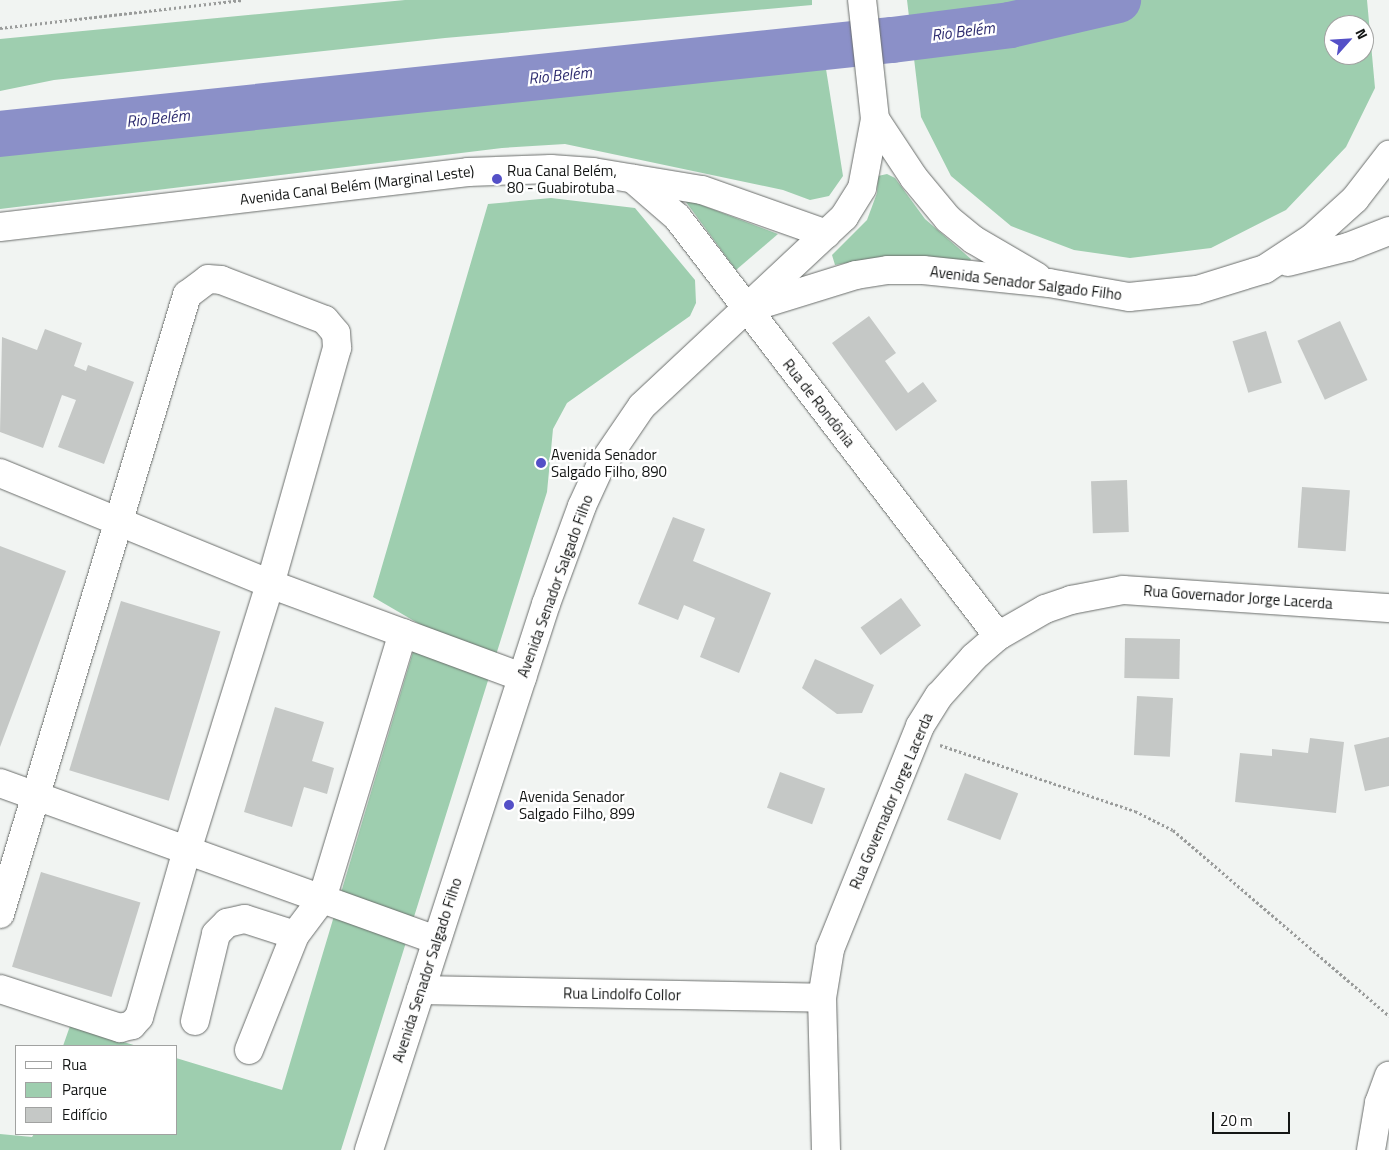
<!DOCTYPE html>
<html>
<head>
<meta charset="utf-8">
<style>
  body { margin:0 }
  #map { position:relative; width:1389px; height:1150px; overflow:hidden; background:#f1f4f2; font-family:"Titillium Web",sans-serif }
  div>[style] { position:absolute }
  .green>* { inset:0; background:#9eceaf }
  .river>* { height:46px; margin:-23px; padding:0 23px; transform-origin:23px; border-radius:23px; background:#8b90c8 }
  .building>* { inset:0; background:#c5c8c6; transform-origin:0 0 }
  .path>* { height:3px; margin-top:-1.5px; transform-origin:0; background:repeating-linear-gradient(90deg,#9a9c9b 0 2.5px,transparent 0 5px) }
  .roads { filter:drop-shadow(0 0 1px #6b6e6c) drop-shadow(0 0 1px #6b6e6c) }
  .minor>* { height:28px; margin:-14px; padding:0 14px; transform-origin:14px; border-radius:14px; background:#fff }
  .major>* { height:28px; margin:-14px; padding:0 14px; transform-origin:14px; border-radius:14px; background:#fff }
  .dots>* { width:14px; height:14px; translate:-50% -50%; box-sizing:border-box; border:2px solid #fff; border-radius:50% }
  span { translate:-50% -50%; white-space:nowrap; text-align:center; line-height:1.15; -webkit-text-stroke:4.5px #fff; paint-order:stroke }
  .poi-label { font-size:15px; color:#141615 }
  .left { translate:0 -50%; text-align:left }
  .street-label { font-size:15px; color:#141615 }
  .water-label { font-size:16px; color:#2f2d70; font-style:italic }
  .legend { position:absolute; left:15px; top:1045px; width:162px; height:90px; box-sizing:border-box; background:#fff; border:1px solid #a1a2a1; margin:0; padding:6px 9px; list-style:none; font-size:15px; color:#141615 }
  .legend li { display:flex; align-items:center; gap:10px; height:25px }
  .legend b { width:25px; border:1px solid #a1a2a1 }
  .north { position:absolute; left:1324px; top:15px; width:50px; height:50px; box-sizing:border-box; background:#fff; border:1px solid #a1a2a1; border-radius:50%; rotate:64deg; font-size:14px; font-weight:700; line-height:20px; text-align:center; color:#141615 }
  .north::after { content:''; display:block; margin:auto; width:18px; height:22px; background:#5450c7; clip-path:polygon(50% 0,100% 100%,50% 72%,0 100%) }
  .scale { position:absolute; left:1212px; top:1112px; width:78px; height:22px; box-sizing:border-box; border:2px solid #141615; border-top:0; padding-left:6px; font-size:15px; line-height:18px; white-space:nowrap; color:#141615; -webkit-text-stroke:4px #fff; paint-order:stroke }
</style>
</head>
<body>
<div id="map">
  <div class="green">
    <div style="clip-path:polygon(405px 0,812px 0,812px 5px,445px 38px,54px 80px,0 91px,0 39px)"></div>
    <div style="clip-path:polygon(evenodd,907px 0,1367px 0,1375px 88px,1346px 147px,1286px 210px,1211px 248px,1130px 258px,1074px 250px,1011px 226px,951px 176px,921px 117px,907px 0,1334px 25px,1364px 25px,1364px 55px,1334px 55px,1334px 25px)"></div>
    <div style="clip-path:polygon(826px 69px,843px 176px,829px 196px,810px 200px,783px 190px,565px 144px,502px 148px,0 209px,0 145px,500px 91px)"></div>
    <div style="clip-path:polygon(887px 174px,895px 178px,925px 219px,971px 259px,968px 265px,875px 258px,835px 265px,832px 255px,867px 220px,877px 193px,878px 176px)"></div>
    <div style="clip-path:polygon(551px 198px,635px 208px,695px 280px,696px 303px,690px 316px,567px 403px,553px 429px,547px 492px,341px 1150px,0 1150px,0 1134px,32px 1137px,34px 1134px,176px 1134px,176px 1058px,282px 1090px,421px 625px,373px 597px,488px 204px)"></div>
    <div style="clip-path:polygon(683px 198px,778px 234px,736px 270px)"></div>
    <div style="clip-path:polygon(70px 1026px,137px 1046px,63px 1046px)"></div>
  </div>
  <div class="river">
    <div style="left:0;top:134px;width:897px;rotate:-6.02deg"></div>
    <div style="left:892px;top:40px;width:119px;rotate:-7.2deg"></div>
    <div style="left:1010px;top:25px;width:111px;rotate:-13deg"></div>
  </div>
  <div class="building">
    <div style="clip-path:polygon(869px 316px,896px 353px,885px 361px,908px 393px,923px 382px,937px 401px,896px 431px,832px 343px)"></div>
    <div style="left:1340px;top:321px;width:65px;height:47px;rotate:65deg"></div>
    <div style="clip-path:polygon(45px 329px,82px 343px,74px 366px,86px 371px,88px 365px,134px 382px,104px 464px,58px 447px,76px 400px,62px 395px,43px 448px,0 432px,2px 337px,37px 350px)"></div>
    <div style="left:1266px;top:331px;width:54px;height:35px;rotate:73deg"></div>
    <div style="left:1127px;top:480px;width:52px;height:36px;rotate:88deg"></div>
    <div style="left:1302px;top:487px;width:48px;height:61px;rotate:4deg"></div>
    <div style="clip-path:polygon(673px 517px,705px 529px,693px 561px,771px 593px,739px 673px,700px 657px,715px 618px,684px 605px,678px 620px,638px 604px)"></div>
    <div style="clip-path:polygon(0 546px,66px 571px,0 747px)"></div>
    <div style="left:901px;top:598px;width:34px;height:50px;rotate:54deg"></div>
    <div style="left:121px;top:601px;width:104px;height:177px;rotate:17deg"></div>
    <div style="left:1125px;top:638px;width:55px;height:40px;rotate:1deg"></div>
    <div style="clip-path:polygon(815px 659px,874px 685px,862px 713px,837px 714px,802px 688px)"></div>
    <div style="left:1137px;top:696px;width:36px;height:59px;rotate:3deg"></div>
    <div style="clip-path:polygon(275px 707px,324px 722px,312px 761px,334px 768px,327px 794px,304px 787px,292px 827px,244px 812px)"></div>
    <div style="clip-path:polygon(1389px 737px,1389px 786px,1365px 791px,1354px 745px)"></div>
    <div style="clip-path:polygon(1310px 738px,1344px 742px,1336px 813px,1235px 802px,1240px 753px,1272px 756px,1272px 749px,1308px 753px)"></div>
    <div style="left:780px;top:772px;width:48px;height:38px;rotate:20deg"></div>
    <div style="left:965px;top:773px;width:57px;height:50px;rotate:21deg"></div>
    <div style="left:41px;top:872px;width:104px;height:99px;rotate:17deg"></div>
  </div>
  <div class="path">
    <div style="left:0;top:28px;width:244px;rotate:-6.6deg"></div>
    <div style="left:940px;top:745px;width:206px;rotate:18.7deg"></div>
    <div style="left:1135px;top:811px;width:42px;rotate:26.6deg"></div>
    <div style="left:1173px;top:830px;width:285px;rotate:40.7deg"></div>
  </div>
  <div class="roads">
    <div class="minor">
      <div style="left:633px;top:179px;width:58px;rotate:40.8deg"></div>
      <div style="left:677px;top:217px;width:528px;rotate:52.54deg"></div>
      <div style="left:0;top:227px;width:471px;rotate:-6.7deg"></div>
      <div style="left:468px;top:172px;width:83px;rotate:-2.1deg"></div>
      <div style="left:551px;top:169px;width:42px;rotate:4.1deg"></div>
      <div style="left:593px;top:172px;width:110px;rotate:9.4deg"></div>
      <div style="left:702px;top:190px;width:132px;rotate:19.5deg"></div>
      <div style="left:0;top:473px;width:292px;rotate:22.3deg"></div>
      <div style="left:270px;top:584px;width:269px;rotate:20.3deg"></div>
      <div style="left:0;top:783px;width:464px;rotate:19.8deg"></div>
      <div style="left:0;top:914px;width:647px;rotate:-73.19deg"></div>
      <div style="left:187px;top:295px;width:26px;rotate:-37deg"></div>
      <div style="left:208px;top:279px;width:13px;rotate:4deg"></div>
      <div style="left:221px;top:280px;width:111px;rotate:21deg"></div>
      <div style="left:325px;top:320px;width:17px;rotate:50deg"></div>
      <div style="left:336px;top:333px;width:15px;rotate:86deg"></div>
      <div style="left:337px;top:348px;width:245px;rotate:105.8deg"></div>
      <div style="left:270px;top:584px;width:279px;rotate:107.3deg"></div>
      <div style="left:187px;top:850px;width:174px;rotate:106deg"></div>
      <div style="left:139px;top:1017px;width:11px;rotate:131deg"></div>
      <div style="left:132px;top:1025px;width:12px;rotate:166deg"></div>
      <div style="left:120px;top:1028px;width:126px;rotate:-162deg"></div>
      <div style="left:421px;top:990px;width:401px;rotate:1.1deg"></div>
      <div style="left:195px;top:1021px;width:89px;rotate:-76.4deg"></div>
      <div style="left:216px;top:934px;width:16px;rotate:-45deg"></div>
      <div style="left:227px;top:923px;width:18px;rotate:-13deg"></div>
      <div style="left:245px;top:919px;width:52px;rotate:17.7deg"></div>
      <div style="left:249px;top:1050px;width:124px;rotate:-68.2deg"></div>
      <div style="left:295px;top:935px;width:45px;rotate:-53.1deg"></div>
      <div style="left:322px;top:899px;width:278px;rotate:-73.1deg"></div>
      <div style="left:826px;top:1150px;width:152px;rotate:-91.5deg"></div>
      <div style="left:822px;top:998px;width:50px;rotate:-80.7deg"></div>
      <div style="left:830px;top:949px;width:240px;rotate:-68deg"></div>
      <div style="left:920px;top:726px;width:36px;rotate:-58deg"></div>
      <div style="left:939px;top:696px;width:52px;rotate:-48.1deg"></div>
      <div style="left:974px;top:657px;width:32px;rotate:-41deg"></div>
      <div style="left:998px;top:636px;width:54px;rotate:-29.9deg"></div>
      <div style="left:1045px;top:609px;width:28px;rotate:-19deg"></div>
      <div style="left:1071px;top:600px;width:53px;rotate:-10.9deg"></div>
      <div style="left:1123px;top:590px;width:267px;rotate:3.9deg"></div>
      <div style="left:1371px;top:1150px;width:48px;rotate:-80.3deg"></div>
      <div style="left:1379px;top:1103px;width:29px;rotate:-70deg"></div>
    </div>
    <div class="major">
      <div style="left:875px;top:119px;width:71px;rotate:56.5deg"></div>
      <div style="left:914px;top:178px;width:53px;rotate:50.3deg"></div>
      <div style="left:948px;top:219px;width:33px;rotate:39deg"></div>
      <div style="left:974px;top:240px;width:73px;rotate:30.4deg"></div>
      <div style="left:1288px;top:262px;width:62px;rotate:-14deg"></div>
      <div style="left:1348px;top:247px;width:44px;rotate:-21.3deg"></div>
      <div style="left:756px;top:306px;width:105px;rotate:-17.2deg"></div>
      <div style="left:856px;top:275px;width:32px;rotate:-9deg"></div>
      <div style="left:888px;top:270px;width:35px"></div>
      <div style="left:923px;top:270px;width:127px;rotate:5.9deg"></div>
      <div style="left:1049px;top:283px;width:81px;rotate:9.9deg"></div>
      <div style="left:1129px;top:297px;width:68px;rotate:-5.9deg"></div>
      <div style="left:1197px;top:290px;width:71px;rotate:-17.2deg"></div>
      <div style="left:1265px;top:269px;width:56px;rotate:-33.4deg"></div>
      <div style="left:1312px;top:238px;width:58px;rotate:-42.2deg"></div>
      <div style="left:1355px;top:199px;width:56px;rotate:-52.3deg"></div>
      <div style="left:369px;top:1150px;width:574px;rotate:-72.04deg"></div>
      <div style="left:546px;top:604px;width:104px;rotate:-69.8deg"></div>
      <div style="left:582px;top:506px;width:41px;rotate:-65.3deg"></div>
      <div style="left:599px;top:469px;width:76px;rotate:-55.7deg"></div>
      <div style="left:642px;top:406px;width:277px;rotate:-43.1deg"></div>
      <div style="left:844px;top:217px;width:34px;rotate:-58deg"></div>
      <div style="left:862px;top:188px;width:70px;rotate:-79.3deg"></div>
      <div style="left:875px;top:119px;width:120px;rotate:-96.2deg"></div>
    </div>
  </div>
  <div class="dots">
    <div style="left:497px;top:179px;background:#5450c7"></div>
    <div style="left:541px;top:463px;background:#5450c7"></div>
    <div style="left:509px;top:805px;background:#5450c7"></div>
  </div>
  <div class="poi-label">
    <span class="left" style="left:507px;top:179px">Rua Canal Belém,<br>80 - Guabirotuba</span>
    <span class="left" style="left:551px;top:463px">Avenida Senador<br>Salgado Filho, 890</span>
    <span class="left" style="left:519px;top:805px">Avenida Senador<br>Salgado Filho, 899</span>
  </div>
  <div class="street-label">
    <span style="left:357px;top:185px;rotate:-7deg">Avenida Canal Belém (Marginal Leste)</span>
    <span style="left:1026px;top:283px;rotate:7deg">Avenida Senador Salgado Filho</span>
    <span style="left:819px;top:403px;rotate:52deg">Rua de Rondônia</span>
    <span style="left:555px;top:586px;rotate:-70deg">Avenida Senador Salgado Filho</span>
    <span style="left:1238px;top:597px;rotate:4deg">Rua Governador Jorge Lacerda</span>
    <span style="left:891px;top:801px;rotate:-67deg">Rua Governador Jorge Lacerda</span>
    <span style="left:427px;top:970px;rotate:-72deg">Avenida Senador Salgado Filho</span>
    <span style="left:622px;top:994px;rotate:1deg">Rua Lindolfo Collor</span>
  </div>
  <div class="water-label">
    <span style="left:963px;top:31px;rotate:-7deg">Rio Belém</span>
    <span style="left:560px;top:75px;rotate:-6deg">Rio Belém</span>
    <span style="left:158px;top:118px;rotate:-6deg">Rio Belém</span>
  </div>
  <ul class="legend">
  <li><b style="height:6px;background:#fff"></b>Rua</li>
  <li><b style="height:14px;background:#9eceaf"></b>Parque</li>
  <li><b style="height:14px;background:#c5c8c6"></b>Edifício</li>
  </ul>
  <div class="north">N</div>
  <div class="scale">20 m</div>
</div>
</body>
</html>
